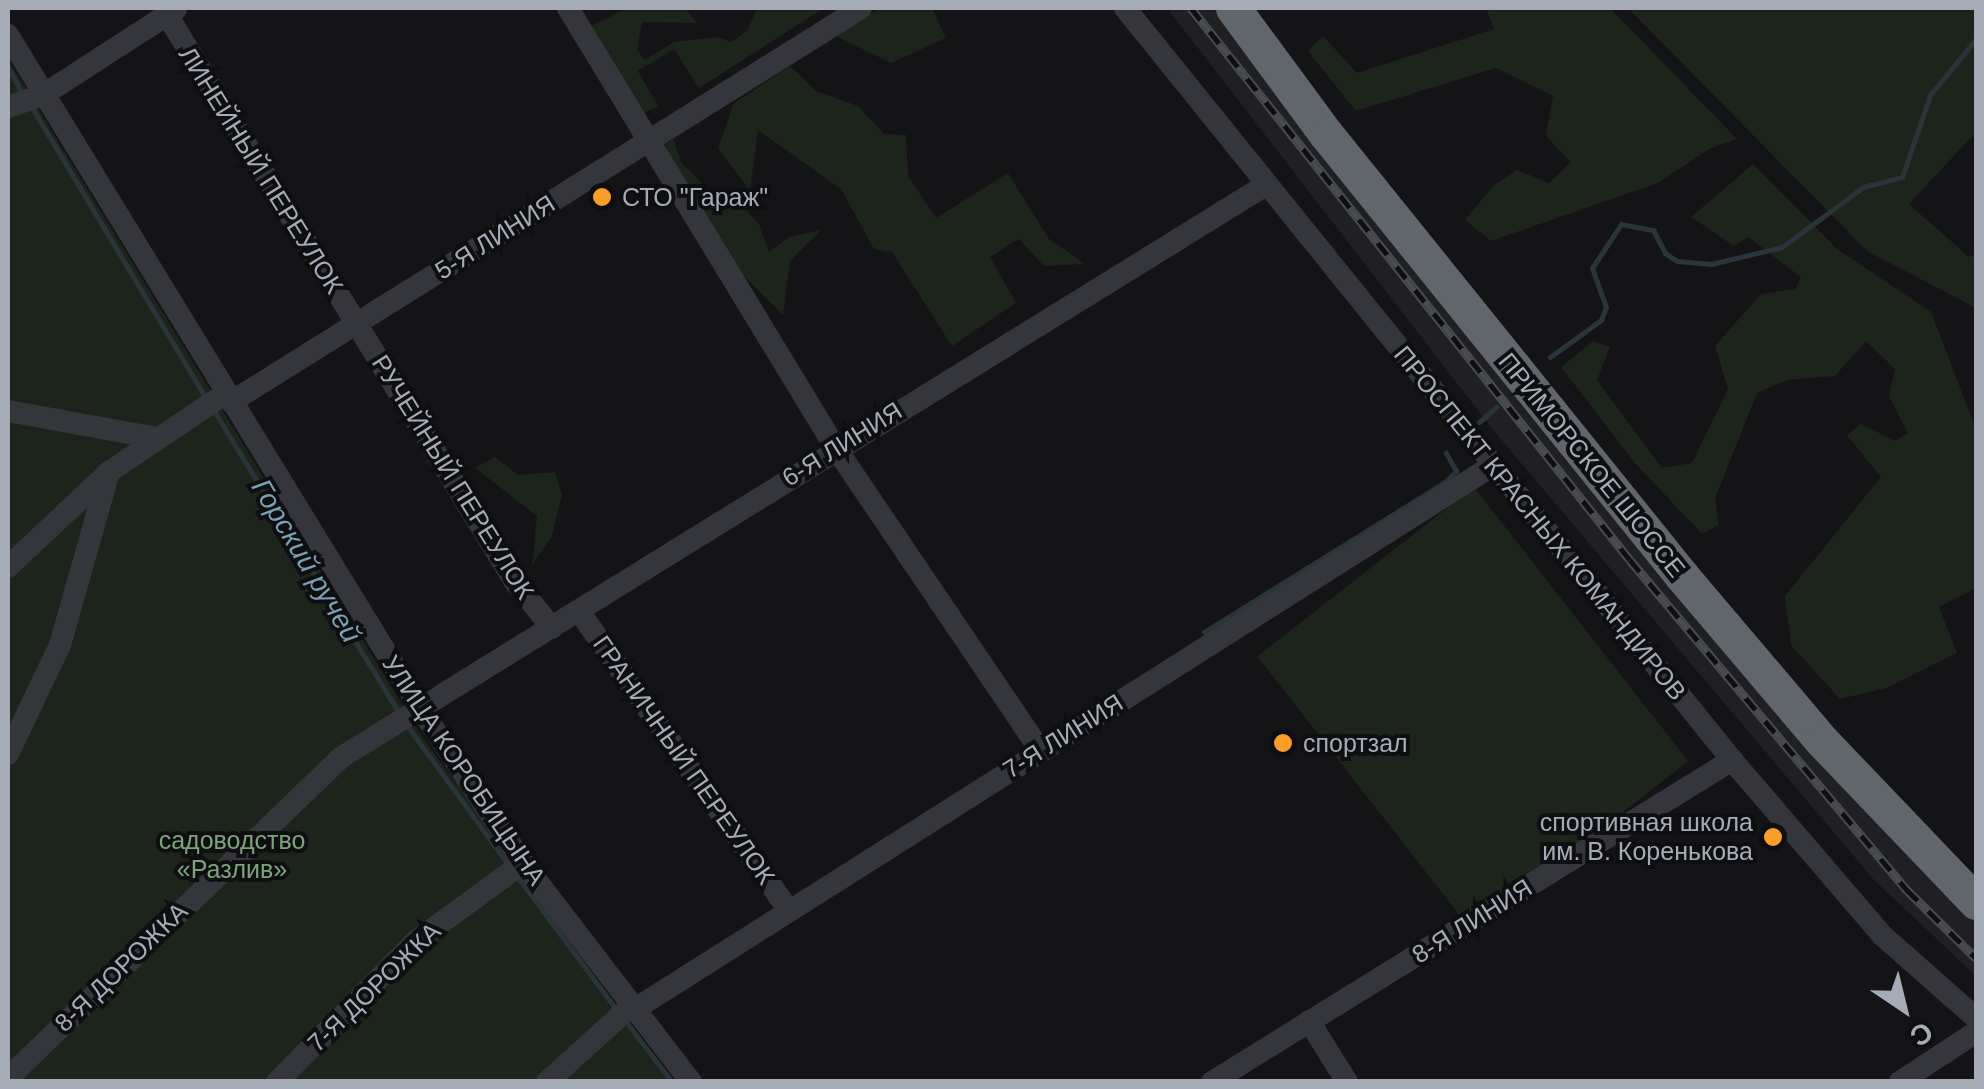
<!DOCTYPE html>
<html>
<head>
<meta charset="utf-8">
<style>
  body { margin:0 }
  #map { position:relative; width:1984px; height:1089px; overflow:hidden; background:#141416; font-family:Arial,sans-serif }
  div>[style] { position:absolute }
  .built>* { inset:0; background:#202023 }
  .green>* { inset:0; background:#1c241c; transform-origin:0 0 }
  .stream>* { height:5px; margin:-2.5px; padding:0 2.5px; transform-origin:2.5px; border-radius:2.5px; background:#2a353a }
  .minor>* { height:22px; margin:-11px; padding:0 11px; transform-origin:11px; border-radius:11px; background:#35363b }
  .highway>* { height:35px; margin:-17.5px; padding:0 17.5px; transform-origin:17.5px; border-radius:17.5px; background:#61656c }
  .rail>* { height:9px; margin-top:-4.5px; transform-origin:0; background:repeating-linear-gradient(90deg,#0f0f11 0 15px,#484b50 0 30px); box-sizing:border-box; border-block:2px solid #484b50 }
  .dots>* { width:28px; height:28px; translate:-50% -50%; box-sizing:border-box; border:5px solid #0f0f11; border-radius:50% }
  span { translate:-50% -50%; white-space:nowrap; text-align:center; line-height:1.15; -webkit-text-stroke:8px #0f0f11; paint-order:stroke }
  .street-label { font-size:25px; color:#a5acb7 }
  .poi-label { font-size:25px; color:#a5acb7 }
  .left { translate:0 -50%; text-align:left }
  .right { translate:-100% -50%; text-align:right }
  .park-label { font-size:25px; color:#7da37b }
  .water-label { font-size:28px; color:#7b9fb3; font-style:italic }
  .frame { position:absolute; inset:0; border:10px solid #a5acb7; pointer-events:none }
  .north { position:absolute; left:1854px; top:959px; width:100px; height:100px; -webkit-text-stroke:8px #0f0f11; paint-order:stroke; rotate:145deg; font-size:28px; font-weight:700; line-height:40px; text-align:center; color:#a5acb7 }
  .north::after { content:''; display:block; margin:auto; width:35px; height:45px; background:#a5acb7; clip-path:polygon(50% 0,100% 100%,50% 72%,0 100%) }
</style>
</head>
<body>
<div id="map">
  <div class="built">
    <div style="clip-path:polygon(1167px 8px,1221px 8px,1976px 916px,1976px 976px,1874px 880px,1494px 431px)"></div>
  </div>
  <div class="green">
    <div style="clip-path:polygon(628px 8px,685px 8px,697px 23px,642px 22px,637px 50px,645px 60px,674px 42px,717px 37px,731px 42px,747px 31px,757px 8px,824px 8px,699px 88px,674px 49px,638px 71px,658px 106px,641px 114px,588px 28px)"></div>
    <div style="clip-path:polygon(880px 8px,932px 8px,946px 38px,891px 63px,836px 36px)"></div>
    <div style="clip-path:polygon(1486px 8px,1610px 8px,1737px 139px,1711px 148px,1658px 183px,1491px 241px,1465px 220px,1494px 185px,1517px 170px,1549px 183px,1571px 162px,1546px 136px,1553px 96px,1496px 68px,1356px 111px,1308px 51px,1323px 36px,1357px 73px,1494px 29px)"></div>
    <div style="clip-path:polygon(1628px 8px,1976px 8px,1976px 132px,1909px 204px,1969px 257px,1976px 254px,1976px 308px,1867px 251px)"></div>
    <div style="clip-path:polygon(8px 59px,417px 729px,669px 1081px,8px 1081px)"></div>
    <div style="clip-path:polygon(790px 66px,816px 91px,858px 106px,884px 134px,906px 135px,908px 176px,936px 218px,1008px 173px,1049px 239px,1085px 264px,1044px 266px,1019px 239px,990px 257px,1016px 303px,952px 346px,892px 252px,874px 249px,841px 189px,758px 130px,750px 191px,718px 148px,734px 103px)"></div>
    <div style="clip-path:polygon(673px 139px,682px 163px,707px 189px,740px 203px,759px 224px,769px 252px,789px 237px,821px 230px,790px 261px,783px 315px,739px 271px,664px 146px)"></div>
    <div style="clip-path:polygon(1753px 164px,1837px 249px,1931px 312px,1976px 429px,1976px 588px,1939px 607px,1957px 653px,1886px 688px,1840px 699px,1791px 645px,1785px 596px,1881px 477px,1847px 435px,1861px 424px,1895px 441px,1908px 433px,1889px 396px,1895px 369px,1866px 341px,1835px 376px,1787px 380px,1757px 393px,1715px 498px,1719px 525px,1702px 534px,1635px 463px,1561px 367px,1593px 341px,1610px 347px,1597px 380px,1662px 468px,1692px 463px,1728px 389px,1715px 346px,1761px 294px,1795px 289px,1801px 277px,1748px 237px,1734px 246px,1691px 217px)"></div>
    <div style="clip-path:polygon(495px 457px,518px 475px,555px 472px,562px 495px,552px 536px,532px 565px,537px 516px,475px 468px)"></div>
    <div style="left:1474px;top:487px;width:348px;height:275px;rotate:52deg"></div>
  </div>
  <div class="stream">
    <div style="left:8px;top:67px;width:30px;rotate:62deg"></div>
    <div style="left:31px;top:106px;width:340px;rotate:59.1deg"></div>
    <div style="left:1550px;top:357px;width:63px;rotate:-36deg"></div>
    <div style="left:1601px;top:320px;width:14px;rotate:-69deg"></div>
    <div style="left:1606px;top:307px;width:41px;rotate:-109.7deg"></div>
    <div style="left:1592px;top:268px;width:53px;rotate:-56.6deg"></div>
    <div style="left:1621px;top:224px;width:33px;rotate:11deg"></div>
    <div style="left:1653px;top:230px;width:26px;rotate:62deg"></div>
    <div style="left:1665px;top:253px;width:14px;rotate:34deg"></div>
    <div style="left:1677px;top:261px;width:34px;rotate:5deg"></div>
    <div style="left:1711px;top:264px;width:73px;rotate:-13.5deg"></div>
    <div style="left:1782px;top:247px;width:101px;rotate:-36.5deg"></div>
    <div style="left:1863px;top:187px;width:40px;rotate:-14.4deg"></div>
    <div style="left:1902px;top:177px;width:87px;rotate:-71.1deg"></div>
    <div style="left:1930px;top:95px;width:72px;rotate:-50.6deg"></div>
    <div style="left:214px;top:411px;width:352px;rotate:58.5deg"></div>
    <div style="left:1479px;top:422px;width:23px;rotate:-41deg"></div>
    <div style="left:1204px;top:632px;width:284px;rotate:-31.9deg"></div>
    <div style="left:1445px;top:482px;width:16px;rotate:-45deg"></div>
    <div style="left:1456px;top:471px;width:21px;rotate:-119deg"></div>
    <div style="left:406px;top:724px;width:172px;rotate:54deg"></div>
    <div style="left:516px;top:875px;width:166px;rotate:53.3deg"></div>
    <div style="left:626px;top:1022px;width:76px;rotate:52.5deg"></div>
  </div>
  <div class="minor">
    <div style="left:568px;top:8px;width:514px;rotate:58.69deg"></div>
    <div style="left:835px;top:447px;width:366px;rotate:55.9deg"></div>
    <div style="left:1125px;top:8px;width:966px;rotate:51.09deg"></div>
    <div style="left:1732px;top:760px;width:232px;rotate:49.4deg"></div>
    <div style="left:1883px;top:936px;width:124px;rotate:41.4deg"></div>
    <div style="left:167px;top:15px;width:665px;rotate:58.46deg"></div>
    <div style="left:515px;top:582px;width:59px;rotate:51.2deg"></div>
    <div style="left:8px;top:35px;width:793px;rotate:58.52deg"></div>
    <div style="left:422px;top:711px;width:182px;rotate:56.4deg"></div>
    <div style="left:523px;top:863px;width:276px;rotate:52.5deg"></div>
    <div style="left:8px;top:107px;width:37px;rotate:-19deg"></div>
    <div style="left:43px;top:95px;width:158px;rotate:-32.9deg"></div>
    <div style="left:231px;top:402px;width:743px;rotate:-32.02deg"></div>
    <div style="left:8px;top:411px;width:150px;rotate:10.3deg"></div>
    <div style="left:8px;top:567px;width:139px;rotate:-43.2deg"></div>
    <div style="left:109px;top:472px;width:141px;rotate:-34deg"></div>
    <div style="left:579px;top:611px;width:364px;rotate:55deg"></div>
    <div style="left:8px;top:754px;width:121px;rotate:-64.5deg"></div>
    <div style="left:60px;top:645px;width:180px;rotate:-74.2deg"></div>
    <div style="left:635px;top:1009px;width:1015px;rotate:-32.36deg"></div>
    <div style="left:1309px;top:1021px;width:72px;rotate:58.1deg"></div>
    <div style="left:8px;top:1078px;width:461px;rotate:-43.9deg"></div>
    <div style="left:340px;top:758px;width:1089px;rotate:-31.75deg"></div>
    <div style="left:277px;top:1082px;width:197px;rotate:-45.4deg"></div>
    <div style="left:415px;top:942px;width:134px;rotate:-36.2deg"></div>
    <div style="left:547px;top:1082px;width:113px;rotate:-42.1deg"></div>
    <div style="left:1212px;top:1082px;width:612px;rotate:-31.77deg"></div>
    <div style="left:1900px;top:1082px;width:91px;rotate:-33.3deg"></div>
  </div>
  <div class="highway">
    <div style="left:1233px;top:8px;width:157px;rotate:53.6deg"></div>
    <div style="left:1326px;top:134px;width:568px;rotate:51.15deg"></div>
    <div style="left:1682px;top:576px;width:216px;rotate:49.7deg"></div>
    <div style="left:1822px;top:741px;width:223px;rotate:46.3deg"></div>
  </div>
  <div class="rail">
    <div style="left:1191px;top:8px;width:705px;rotate:51.51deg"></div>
    <div style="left:1630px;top:560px;width:431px;rotate:50deg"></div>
    <div style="left:1907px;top:890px;width:97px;rotate:44.6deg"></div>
  </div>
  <div class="dots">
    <div style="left:602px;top:197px;background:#f89e29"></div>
    <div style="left:1283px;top:743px;background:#f89e29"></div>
    <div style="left:1773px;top:837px;background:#f89e29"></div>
  </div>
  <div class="street-label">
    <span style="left:261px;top:170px;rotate:58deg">ЛИНЕЙНЫЙ ПЕРЕУЛОК</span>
    <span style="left:495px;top:237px;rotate:-32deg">5-Я ЛИНИЯ</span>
    <span style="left:842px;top:444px;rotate:-32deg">6-Я ЛИНИЯ</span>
    <span style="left:1592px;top:465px;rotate:51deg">ПРИМОРСКОЕ ШОССЕ</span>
    <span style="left:453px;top:477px;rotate:58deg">РУЧЕЙНЫЙ ПЕРЕУЛОК</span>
    <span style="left:1540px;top:523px;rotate:51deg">ПРОСПЕКТ КРАСНЫХ КОМАНДИРОВ</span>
    <span style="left:1063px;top:736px;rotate:-32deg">7-Я ЛИНИЯ</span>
    <span style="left:684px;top:760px;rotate:55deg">ГРАНИЧНЫЙ ПЕРЕУЛОК</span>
    <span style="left:464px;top:770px;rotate:56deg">УЛИЦА КОРОБИЦЫНА</span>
    <span style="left:1472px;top:921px;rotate:-32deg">8-Я ЛИНИЯ</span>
    <span style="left:121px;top:967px;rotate:-44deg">8-Я ДОРОЖКА</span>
    <span style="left:374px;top:987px;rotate:-44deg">7-Я ДОРОЖКА</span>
  </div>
  <div class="poi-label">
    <span class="left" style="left:622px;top:197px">СТО "Гараж"</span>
    <span class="left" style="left:1303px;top:743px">спортзал</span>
    <span class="right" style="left:1753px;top:837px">спортивная школа<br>им. В. Коренькова</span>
  </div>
  <div class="park-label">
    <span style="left:232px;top:855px">садоводство<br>«Разлив»</span>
  </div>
  <div class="water-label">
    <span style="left:306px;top:561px;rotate:59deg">Горский ручей</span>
  </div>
  <div class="frame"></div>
  <div class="north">С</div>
</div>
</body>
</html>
